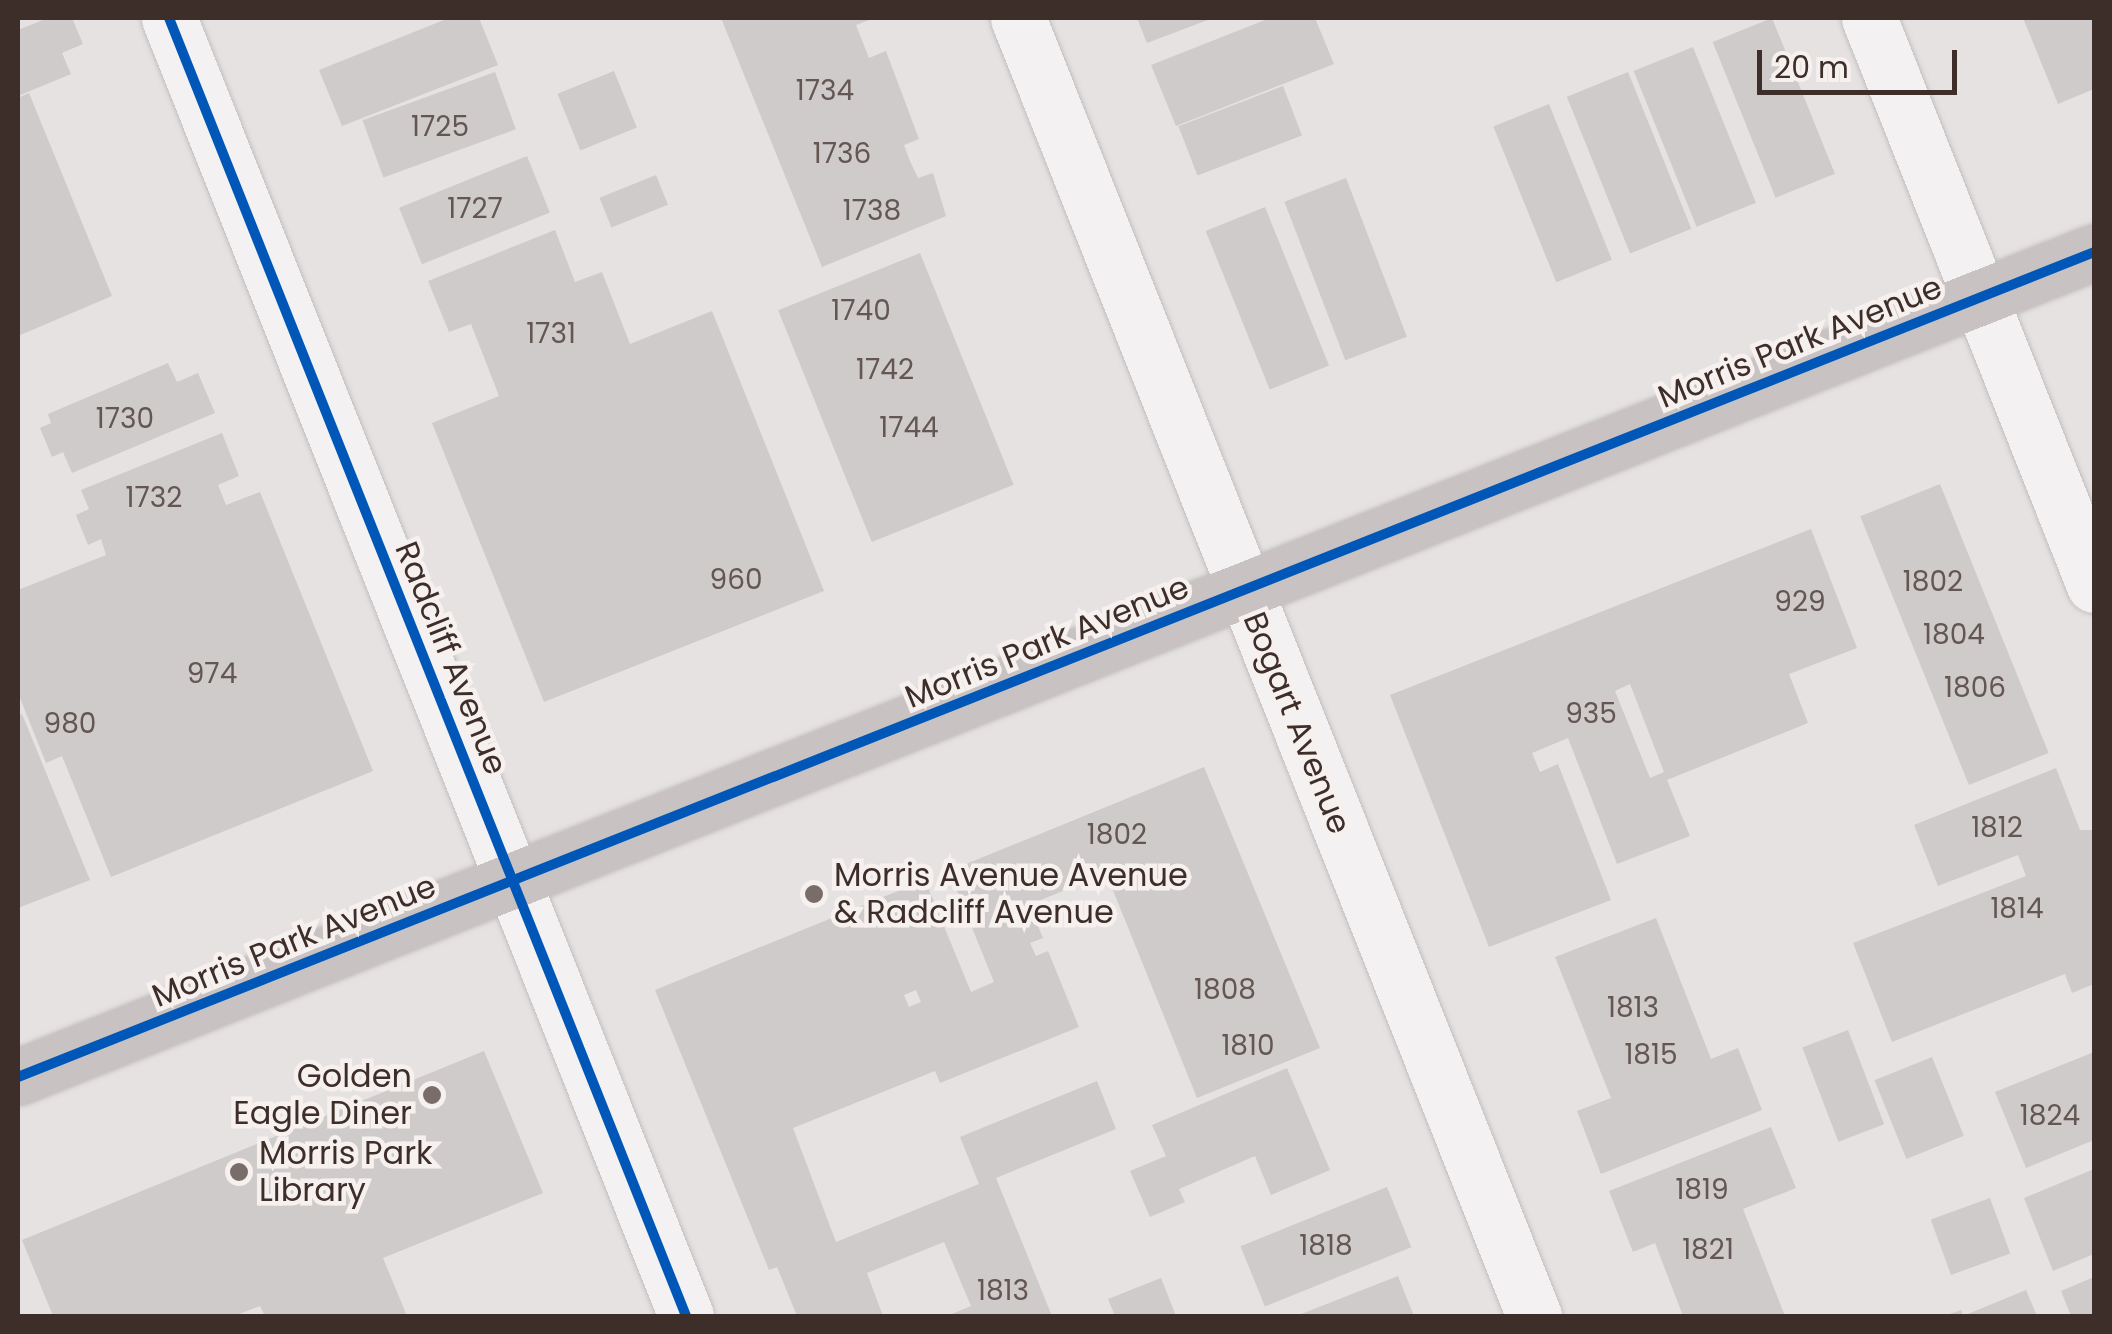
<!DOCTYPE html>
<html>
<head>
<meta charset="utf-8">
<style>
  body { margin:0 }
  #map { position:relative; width:2112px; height:1334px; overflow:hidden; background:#e6e2e2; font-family:Poppins,sans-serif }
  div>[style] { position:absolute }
  .building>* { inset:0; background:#cecbca; transform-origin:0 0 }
  .roads { filter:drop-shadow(0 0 2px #c2bfbe) drop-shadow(0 0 2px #c2bfbe) }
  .street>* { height:55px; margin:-27.5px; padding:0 27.5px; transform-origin:27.5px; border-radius:27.5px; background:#f3f1f1 }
  .secondary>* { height:55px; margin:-27.5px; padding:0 27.5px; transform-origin:27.5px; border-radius:27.5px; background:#c8c3c2 }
  .cycleway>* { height:10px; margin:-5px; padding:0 5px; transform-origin:5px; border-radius:5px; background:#0057b8 }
  .dots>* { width:28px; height:28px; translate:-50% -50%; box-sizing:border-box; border:5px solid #f6f0ef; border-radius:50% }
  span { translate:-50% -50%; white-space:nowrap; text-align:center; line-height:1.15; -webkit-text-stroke:9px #f6f0ef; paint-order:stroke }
  .number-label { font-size:28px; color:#635653 }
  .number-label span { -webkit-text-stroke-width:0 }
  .street-label { font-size:32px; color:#3e2e2a }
  .poi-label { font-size:32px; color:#3e2e2a }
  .left { translate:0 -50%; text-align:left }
  .right { translate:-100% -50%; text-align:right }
  .frame { position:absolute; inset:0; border:20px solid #3e2e2a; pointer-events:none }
  .scale { position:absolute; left:1757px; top:50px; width:200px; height:45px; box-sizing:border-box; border:5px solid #3e2e2a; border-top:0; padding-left:12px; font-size:30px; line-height:35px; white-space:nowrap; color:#3e2e2a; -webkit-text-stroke:8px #f6f0ef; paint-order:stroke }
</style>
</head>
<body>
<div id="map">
  <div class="building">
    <div style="clip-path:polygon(48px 18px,72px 18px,83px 44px,62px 53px,71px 74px,18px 96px,18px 30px)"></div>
    <div style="clip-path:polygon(449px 18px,479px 18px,498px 65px,342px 126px,319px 70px)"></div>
    <div style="clip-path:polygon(721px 18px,874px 18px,856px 25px,869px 58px,886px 51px,919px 139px,904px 145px,910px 161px,918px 178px,933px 173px,946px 216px,822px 267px)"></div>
    <div style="clip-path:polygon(1137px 18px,1213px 18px,1147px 43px)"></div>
    <div style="clip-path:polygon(1270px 18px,1315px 18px,1334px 64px,1176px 126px,1151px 65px)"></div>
    <div style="left:1772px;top:18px;width:168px;height:64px;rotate:68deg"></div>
    <div style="clip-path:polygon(2023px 18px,2094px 18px,2094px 89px,2058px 104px)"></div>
    <div style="left:1693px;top:47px;width:168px;height:64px;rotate:68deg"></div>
    <div style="left:614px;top:71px;width:61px;height:61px;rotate:68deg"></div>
    <div style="left:495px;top:72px;width:61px;height:141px;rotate:70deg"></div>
    <div style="left:1628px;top:72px;width:169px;height:66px;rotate:68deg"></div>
    <div style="left:1283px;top:86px;width:53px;height:112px;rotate:69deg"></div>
    <div style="clip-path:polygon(29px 93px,112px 296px,18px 336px,18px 98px)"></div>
    <div style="left:1549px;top:104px;width:168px;height:60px;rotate:68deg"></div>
    <div style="left:527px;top:156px;width:61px;height:138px;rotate:68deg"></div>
    <div style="left:656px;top:175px;width:32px;height:61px;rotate:68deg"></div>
    <div style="left:1346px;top:178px;width:170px;height:66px;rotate:69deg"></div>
    <div style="left:1265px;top:207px;width:171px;height:64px;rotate:68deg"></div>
    <div style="clip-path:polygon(555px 230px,575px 282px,602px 272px,630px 344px,712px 311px,824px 591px,544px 702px,432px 423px,499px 396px,471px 324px,449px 332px,428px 281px)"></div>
    <div style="left:920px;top:253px;width:250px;height:153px;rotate:68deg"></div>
    <div style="clip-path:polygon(168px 363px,177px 382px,198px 373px,215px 413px,72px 473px,63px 452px,52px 457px,40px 428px,51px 423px,48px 414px)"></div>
    <div style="clip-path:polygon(222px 433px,239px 476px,218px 485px,226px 505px,260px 492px,373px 771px,111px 877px,62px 756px,46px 763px,18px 693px,18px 590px,106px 555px,101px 539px,88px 545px,76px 515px,89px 509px,81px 490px)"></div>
    <div style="left:1940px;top:484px;width:290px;height:86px;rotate:68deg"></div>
    <div style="clip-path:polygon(evenodd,1811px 529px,1857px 648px,1789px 674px,1808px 723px,1667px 780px,1690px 836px,1617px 864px,1568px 738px,1532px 753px,1540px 772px,1558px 764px,1611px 900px,1489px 947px,1390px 695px,1811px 529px,1630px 684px,1664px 772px,1650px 778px,1615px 691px,1630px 684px)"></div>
    <div style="clip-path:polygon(22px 714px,90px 880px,18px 908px,18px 716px)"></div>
    <div style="clip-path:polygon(evenodd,1204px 767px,1320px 1048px,1197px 1098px,1106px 873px,1029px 905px,1043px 938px,1030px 943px,1036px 956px,1048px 951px,1079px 1027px,940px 1083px,935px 1071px,793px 1128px,836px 1242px,979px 1184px,960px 1137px,1097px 1081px,1116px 1129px,996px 1178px,1052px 1316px,947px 1316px,971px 1306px,944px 1242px,867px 1273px,883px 1316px,797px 1316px,777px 1267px,769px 1270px,655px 990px,925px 880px,971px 992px,994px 982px,949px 871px,1204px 767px,916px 990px,921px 1002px,909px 1007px,904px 995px,916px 990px)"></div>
    <div style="clip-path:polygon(2056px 768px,2080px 830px,2094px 830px,2094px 984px,2072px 993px,2065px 974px,1892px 1042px,1853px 943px,2026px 876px,2018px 855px,1938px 886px,1914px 825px)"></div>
    <div style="clip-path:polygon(1656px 918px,1711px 1059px,1738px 1048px,1762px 1110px,1601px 1174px,1577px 1111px,1611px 1098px,1555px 957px)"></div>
    <div style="left:1848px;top:1030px;width:101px;height:49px;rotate:69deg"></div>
    <div style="clip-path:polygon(484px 1051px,543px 1193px,383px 1258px,407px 1316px,265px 1316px,260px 1306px,234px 1316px,53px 1316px,22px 1240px)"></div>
    <div style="clip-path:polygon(2094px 1052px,2094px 1140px,2026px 1168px,1995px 1092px)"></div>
    <div style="left:1932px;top:1057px;width:85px;height:62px;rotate:68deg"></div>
    <div style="clip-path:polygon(1287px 1068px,1330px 1170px,1271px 1195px,1255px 1156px,1179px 1189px,1185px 1202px,1150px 1217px,1130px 1171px,1166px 1156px,1152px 1125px)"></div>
    <div style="clip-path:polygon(1771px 1127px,1796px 1188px,1743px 1209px,1785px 1316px,1683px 1316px,1655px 1243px,1633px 1252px,1609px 1191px)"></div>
    <div style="clip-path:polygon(2094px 1169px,2094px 1254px,2053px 1271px,2024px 1198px)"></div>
    <div style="left:1387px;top:1187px;width:65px;height:158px;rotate:68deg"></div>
    <div style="left:1990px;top:1198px;width:59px;height:63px;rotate:70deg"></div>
    <div style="clip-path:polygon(1398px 1276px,1414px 1316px,1296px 1316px)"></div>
    <div style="clip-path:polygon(2094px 1277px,2094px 1316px,2071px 1316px,2061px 1291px)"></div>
    <div style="clip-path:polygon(1161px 1278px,1176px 1316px,1115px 1316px,1108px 1299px)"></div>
    <div style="clip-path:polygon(2026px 1290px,2037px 1316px,1944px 1316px,1961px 1310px,1963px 1316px)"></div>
  </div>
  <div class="roads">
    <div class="street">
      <div style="left:169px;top:18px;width:1397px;rotate:68.28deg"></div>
      <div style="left:1018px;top:18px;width:1397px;rotate:68.32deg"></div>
      <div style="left:1869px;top:18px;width:610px;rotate:68.36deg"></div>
    </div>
    <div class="secondary">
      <div style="left:18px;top:1077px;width:2234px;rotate:-21.67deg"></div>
    </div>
  </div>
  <div class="cycleway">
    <div style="left:169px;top:18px;width:1397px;rotate:68.28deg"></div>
    <div style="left:18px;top:1077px;width:2234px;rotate:-21.67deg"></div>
  </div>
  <div class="dots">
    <div style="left:814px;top:894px;background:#796d6a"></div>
    <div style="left:432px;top:1095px;background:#796d6a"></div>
    <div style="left:239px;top:1172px;background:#796d6a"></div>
  </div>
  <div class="number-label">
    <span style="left:825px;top:91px">1734</span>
    <span style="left:440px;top:127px">1725</span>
    <span style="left:842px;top:154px">1736</span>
    <span style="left:475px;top:209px">1727</span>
    <span style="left:872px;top:211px">1738</span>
    <span style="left:861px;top:311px">1740</span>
    <span style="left:551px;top:334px">1731</span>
    <span style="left:885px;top:370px">1742</span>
    <span style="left:125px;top:419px">1730</span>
    <span style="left:909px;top:428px">1744</span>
    <span style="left:154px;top:498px">1732</span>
    <span style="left:736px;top:580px">960</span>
    <span style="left:1933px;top:582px">1802</span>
    <span style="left:1800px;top:602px">929</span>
    <span style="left:1954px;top:635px">1804</span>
    <span style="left:212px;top:674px">974</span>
    <span style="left:1975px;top:688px">1806</span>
    <span style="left:1591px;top:714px">935</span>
    <span style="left:70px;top:724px">980</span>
    <span style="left:1997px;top:828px">1812</span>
    <span style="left:1117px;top:835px">1802</span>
    <span style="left:2017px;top:909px">1814</span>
    <span style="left:1225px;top:990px">1808</span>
    <span style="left:1633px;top:1008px">1813</span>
    <span style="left:1248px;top:1046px">1810</span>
    <span style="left:1651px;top:1055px">1815</span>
    <span style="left:2050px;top:1116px">1824</span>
    <span style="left:1702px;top:1190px">1819</span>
    <span style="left:1326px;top:1246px">1818</span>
    <span style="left:1708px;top:1250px">1821</span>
    <span style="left:1003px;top:1291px">1813</span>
  </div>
  <div class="street-label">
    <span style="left:1800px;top:342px;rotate:-22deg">Morris Park Avenue</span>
    <span style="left:1047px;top:642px;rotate:-22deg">Morris Park Avenue</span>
    <span style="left:451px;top:658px;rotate:68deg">Radcliff Avenue</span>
    <span style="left:1297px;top:723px;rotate:68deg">Bogart Avenue</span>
    <span style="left:294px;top:941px;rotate:-22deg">Morris Park Avenue</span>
  </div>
  <div class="poi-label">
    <span class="left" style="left:834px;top:894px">Morris Avenue Avenue<br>&amp; Radcliff Avenue</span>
    <span class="right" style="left:412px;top:1095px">Golden<br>Eagle Diner</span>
    <span class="left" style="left:259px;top:1172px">Morris Park<br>Library</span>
  </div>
  <div class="frame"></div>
  <div class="scale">20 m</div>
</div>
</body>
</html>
